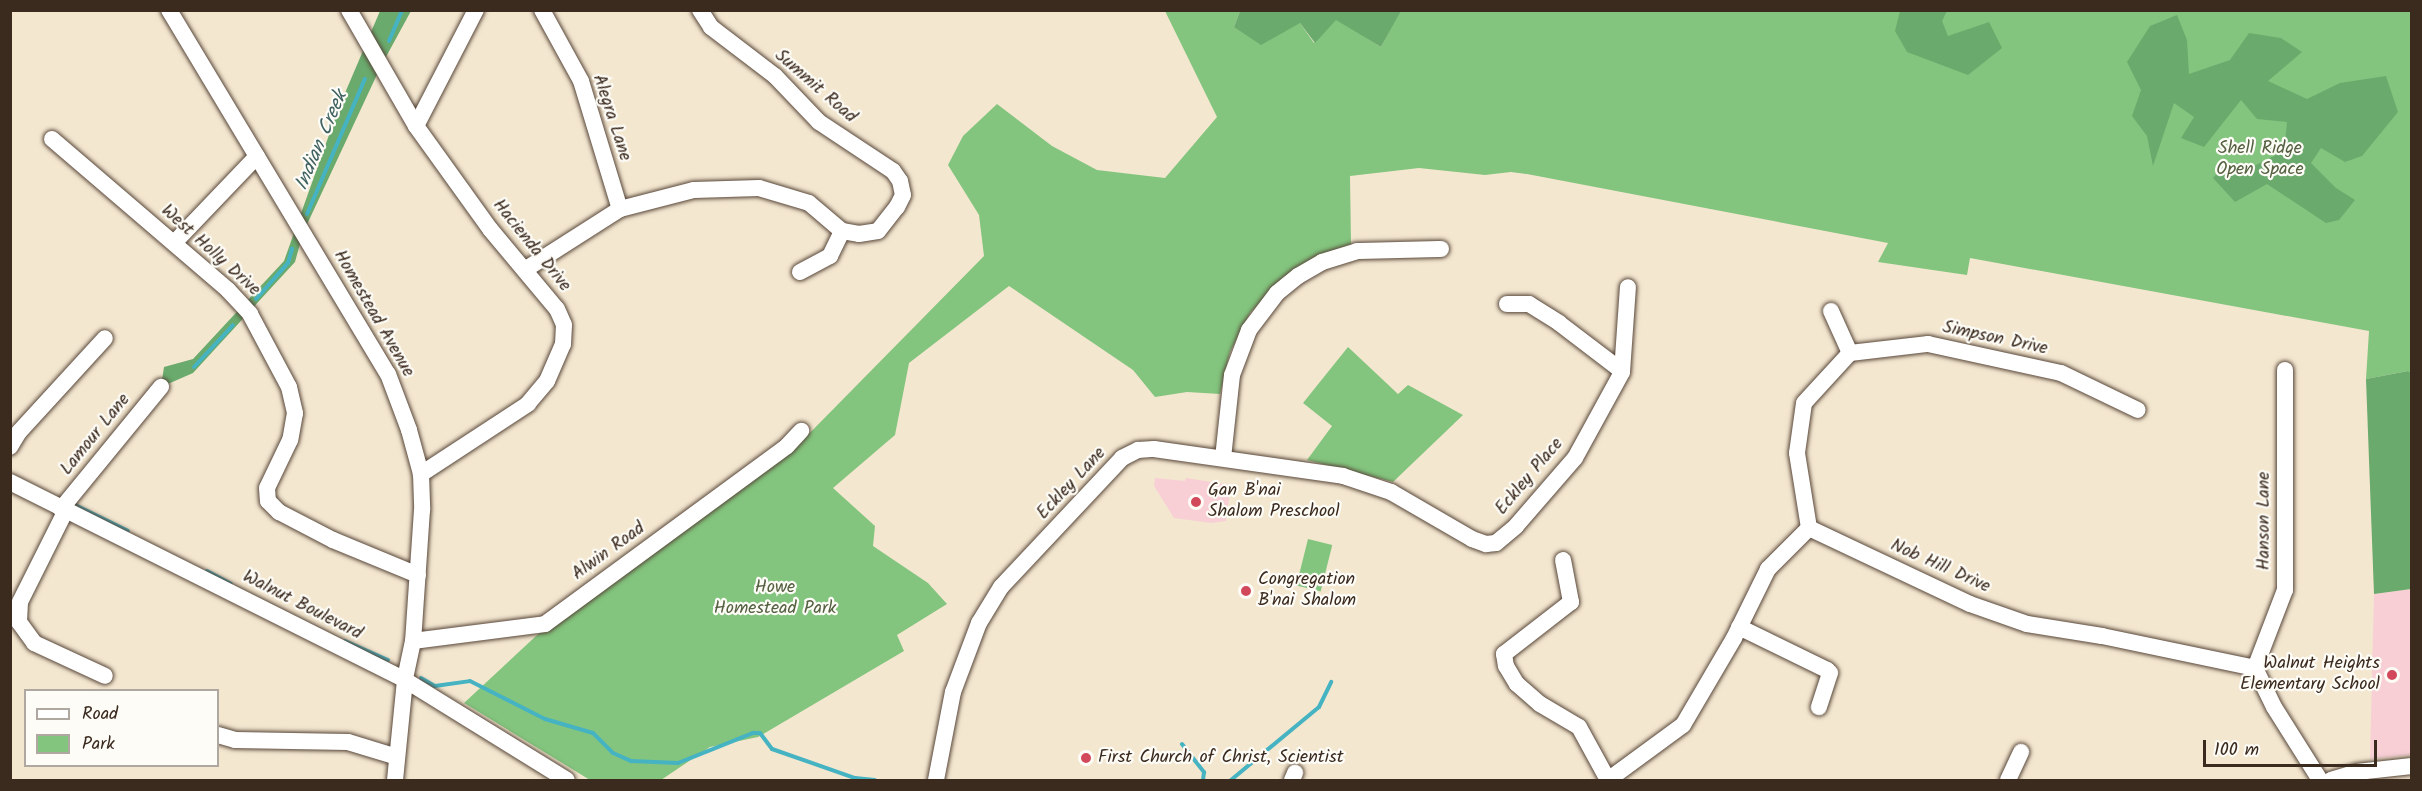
<!DOCTYPE html>
<html>
<head>
<meta charset="utf-8">
<style>
  body { margin:0 }
  #map { position:relative; width:2422px; height:791px; overflow:hidden; background:#f4e7d0; font-family:Kalam,sans-serif }
  div>[style] { position:absolute }
  .built>* { inset:0; background:#f7cfd4 }
  .green>* { inset:0; background:#83c57e; transform-origin:0 0 }
  .forest>* { inset:0; background:#6aaa6d }
  .stream>* { height:4px; margin:-2px; padding:0 2px; transform-origin:2px; border-radius:2px; background:#46b3c2 }
  .roads { filter:drop-shadow(0 0 2px #574639) drop-shadow(0 0 2px #574639) }
  .minor>* { height:16px; margin:-8px; padding:0 8px; transform-origin:8px; border-radius:8px; background:#fff }
  .dots>* { width:16px; height:16px; translate:-50% -50%; box-sizing:border-box; border:3px solid #fdfcf7; border-radius:50% }
  span { translate:-50% -50%; white-space:nowrap; text-align:center; line-height:1.15; -webkit-text-stroke:4.5px #fdfcf7; paint-order:stroke }
  .street-label { font-size:18px; color:#3b2a1e }
  .park-label { font-size:18px; color:#546040 }
  .poi-label { font-size:18px; color:#3b2a1e }
  .left { translate:0 -50%; text-align:left }
  .right { translate:-100% -50%; text-align:right }
  .water-label { font-size:20px; color:#3f6160; font-style:italic }
  .frame { position:absolute; inset:0; border:12px solid #3b2a1e; pointer-events:none }
  .legend { position:absolute; left:24px; top:689px; width:195px; height:78px; box-sizing:border-box; background:#fdfcf7; border:2px solid #afa8a0; margin:0; padding:8px 10px; list-style:none; font-size:18px; color:#3b2a1e }
  .legend li { display:flex; align-items:center; gap:12px; height:30px }
  .legend b { width:30px; border:2px solid #afa8a0 }
  .scale { position:absolute; left:2203px; top:740px; width:174px; height:27px; box-sizing:border-box; border:3px solid #3b2a1e; border-top:0; padding-left:8px; font-size:18px; line-height:21px; white-space:nowrap; color:#3b2a1e; -webkit-text-stroke:4px #fdfcf7; paint-order:stroke }
</style>
</head>
<body>
<div id="map">
  <div class="built">
    <div style="clip-path:polygon(1155px 478px,1185px 481px,1186px 478px,1231px 485px,1226px 521px,1211px 523px,1174px 518px,1154px 486px)"></div>
    <div style="clip-path:polygon(2411px 589px,2411px 755px,2370px 759px,2374px 594px)"></div>
  </div>
  <div class="green">
    <div style="clip-path:polygon(1401px 10px,2411px 11px,2411px 374px,2408px 371px,2366px 379px,2369px 331px,1970px 258px,1967px 275px,1878px 262px,1888px 243px,1527px 174px,1511px 172px,1485px 175px,1419px 168px,1350px 176px,1351px 244px,1315px 257px,1282px 278px,1250px 313px,1230px 352px,1220px 394px,1187px 392px,1155px 397px,1133px 370px,1009px 286px,909px 363px,895px 435px,833px 488px,875px 526px,873px 546px,928px 583px,947px 604px,897px 635px,904px 651px,758px 737px,710px 747px,661px 780px,590px 780px,464px 703px,536px 636px,792px 451px,984px 256px,979px 215px,948px 165px,963px 136px,997px 104px,1052px 146px,1097px 170px,1165px 178px,1217px 117px,1165px 11px,1240px 11px,1234px 27px,1300px 23px,1314px 43px,1336px 19px,1381px 47px)"></div>
    <div style="clip-path:polygon(1348px 347px,1398px 394px,1408px 385px,1463px 415px,1393px 482px,1307px 460px,1332px 426px,1303px 403px)"></div>
    <div style="left:1308px;top:539px;width:25px;height:48px;rotate:14deg"></div>
  </div>
  <div class="forest">
    <div style="clip-path:polygon(380px 11px,411px 11px,381px 66px,303px 233px,295px 262px,193px 373px,161px 387px,164px 367px,193px 359px,284px 261px,339px 107px)"></div>
    <div style="clip-path:polygon(1240px 11px,1240px 10px,1401px 11px,1381px 47px,1336px 20px,1315px 43px,1300px 23px,1261px 45px,1234px 27px)"></div>
    <div style="clip-path:polygon(1900px 11px,1947px 11px,1942px 21px,1948px 36px,1989px 22px,2002px 48px,1968px 75px,1907px 52px,1895px 31px)"></div>
    <div style="clip-path:polygon(2177px 15px,2187px 40px,2189px 74px,2230px 60px,2249px 33px,2281px 38px,2302px 52px,2268px 81px,2307px 99px,2340px 83px,2386px 76px,2398px 112px,2362px 156px,2345px 162px,2321px 148px,2311px 163px,2336px 188px,2355px 200px,2339px 220px,2326px 223px,2267px 184px,2235px 202px,2213px 178px,2227px 162px,2254px 166px,2284px 151px,2287px 122px,2257px 119px,2241px 100px,2204px 147px,2181px 138px,2194px 117px,2174px 103px,2153px 166px,2147px 136px,2132px 116px,2141px 90px,2127px 62px,2150px 26px)"></div>
    <div style="clip-path:polygon(2408px 371px,2412px 374px,2411px 589px,2374px 594px,2366px 379px)"></div>
  </div>
  <div class="stream">
    <div style="left:389px;top:41px;width:34px;rotate:-67deg"></div>
    <div style="left:307px;top:214px;width:147px;rotate:-66.8deg"></div>
    <div style="left:256px;top:299px;width:48px;rotate:-48.4deg"></div>
    <div style="left:288px;top:263px;width:15px;rotate:-74deg"></div>
    <div style="left:194px;top:367px;width:57px;rotate:-47.1deg"></div>
    <div style="left:73px;top:504px;width:61px;rotate:26.1deg"></div>
    <div style="left:207px;top:571px;width:27px;rotate:28deg"></div>
    <div style="left:345px;top:641px;width:47px;rotate:23.8deg"></div>
    <div style="left:421px;top:678px;width:16px;rotate:30deg"></div>
    <div style="left:435px;top:686px;width:35px;rotate:-8deg"></div>
    <div style="left:470px;top:681px;width:84px;rotate:26.9deg"></div>
    <div style="left:545px;top:719px;width:50px;rotate:16.3deg"></div>
    <div style="left:593px;top:733px;width:28px;rotate:45deg"></div>
    <div style="left:613px;top:753px;width:20px;rotate:24deg"></div>
    <div style="left:631px;top:761px;width:47px;rotate:2.4deg"></div>
    <div style="left:678px;top:763px;width:81px;rotate:-21.8deg"></div>
    <div style="left:753px;top:733px;width:7px"></div>
    <div style="left:760px;top:733px;width:20px;rotate:53deg"></div>
    <div style="left:772px;top:749px;width:88px;rotate:19.3deg"></div>
    <div style="left:855px;top:778px;width:20px;rotate:6deg"></div>
    <div style="left:1182px;top:744px;width:36px;rotate:52deg"></div>
    <div style="left:1204px;top:772px;width:8px;rotate:97deg"></div>
    <div style="left:1231px;top:780px;width:114px;rotate:-39.7deg"></div>
    <div style="left:1319px;top:707px;width:28px;rotate:-64deg"></div>
  </div>
  <div class="roads">
    <div class="minor">
      <div style="left:169px;top:10px;width:425px;rotate:59deg"></div>
      <div style="left:388px;top:374px;width:60px;rotate:69.4deg"></div>
      <div style="left:409px;top:430px;width:46px;rotate:74.7deg"></div>
      <div style="left:421px;top:474px;width:36px;rotate:88deg"></div>
      <div style="left:422px;top:510px;width:131px;rotate:93.9deg"></div>
      <div style="left:413px;top:641px;width:40px;rotate:102deg"></div>
      <div style="left:405px;top:680px;width:100px;rotate:95.7deg"></div>
      <div style="left:349px;top:10px;width:134px;rotate:60deg"></div>
      <div style="left:416px;top:126px;width:127px;rotate:54.3deg"></div>
      <div style="left:490px;top:229px;width:104px;rotate:50.1deg"></div>
      <div style="left:557px;top:309px;width:17px;rotate:66deg"></div>
      <div style="left:564px;top:325px;width:19px;rotate:93deg"></div>
      <div style="left:563px;top:344px;width:40px;rotate:113.4deg"></div>
      <div style="left:547px;top:381px;width:30px;rotate:130deg"></div>
      <div style="left:528px;top:404px;width:128px;rotate:146.8deg"></div>
      <div style="left:542px;top:10px;width:81px;rotate:61.2deg"></div>
      <div style="left:581px;top:81px;width:134px;rotate:73.1deg"></div>
      <div style="left:416px;top:126px;width:131px;rotate:-62.7deg"></div>
      <div style="left:52px;top:139px;width:232px;rotate:40.6deg"></div>
      <div style="left:228px;top:290px;width:33px;rotate:47deg"></div>
      <div style="left:250px;top:314px;width:83px;rotate:61.9deg"></div>
      <div style="left:289px;top:387px;width:27px;rotate:77deg"></div>
      <div style="left:295px;top:413px;width:27px;rotate:100deg"></div>
      <div style="left:290px;top:440px;width:53px;rotate:115.6deg"></div>
      <div style="left:267px;top:488px;width:13px;rotate:86deg"></div>
      <div style="left:268px;top:501px;width:16px;rotate:45deg"></div>
      <div style="left:279px;top:512px;width:61px;rotate:27.4deg"></div>
      <div style="left:333px;top:540px;width:92px;rotate:22.4deg"></div>
      <div style="left:174px;top:243px;width:120px;rotate:-46.3deg"></div>
      <div style="left:526px;top:269px;width:112px;rotate:-32.6deg"></div>
      <div style="left:620px;top:209px;width:76px;rotate:-14.4deg"></div>
      <div style="left:694px;top:190px;width:65px;rotate:-1.8deg"></div>
      <div style="left:759px;top:188px;width:52px;rotate:16.7deg"></div>
      <div style="left:809px;top:203px;width:43px;rotate:40.3deg"></div>
      <div style="left:842px;top:231px;width:17px;rotate:10deg"></div>
      <div style="left:859px;top:234px;width:19px;rotate:-9deg"></div>
      <div style="left:878px;top:231px;width:31px;rotate:-52deg"></div>
      <div style="left:897px;top:207px;width:13px;rotate:-63deg"></div>
      <div style="left:903px;top:195px;width:14px;rotate:-102deg"></div>
      <div style="left:900px;top:181px;width:12px;rotate:-125deg"></div>
      <div style="left:893px;top:171px;width:89px;rotate:-146.5deg"></div>
      <div style="left:819px;top:122px;width:64px;rotate:-133.7deg"></div>
      <div style="left:775px;top:76px;width:81px;rotate:-142.6deg"></div>
      <div style="left:711px;top:27px;width:20px;rotate:-123deg"></div>
      <div style="left:800px;top:272px;width:34px;rotate:-28deg"></div>
      <div style="left:830px;top:256px;width:28px;rotate:-64deg"></div>
      <div style="left:1507px;top:304px;width:22px"></div>
      <div style="left:1529px;top:304px;width:36px;rotate:32deg"></div>
      <div style="left:1559px;top:323px;width:79px;rotate:37.3deg"></div>
      <div style="left:1831px;top:311px;width:46px;rotate:65.7deg"></div>
      <div style="left:10px;top:447px;width:17px;rotate:-59deg"></div>
      <div style="left:19px;top:432px;width:127px;rotate:-47.5deg"></div>
      <div style="left:1223px;top:458px;width:83px;rotate:-83.8deg"></div>
      <div style="left:1232px;top:375px;width:48px;rotate:-69.3deg"></div>
      <div style="left:1249px;top:330px;width:46px;rotate:-52.9deg"></div>
      <div style="left:1277px;top:293px;width:27px;rotate:-39deg"></div>
      <div style="left:1298px;top:276px;width:28px;rotate:-30deg"></div>
      <div style="left:1322px;top:262px;width:37px;rotate:-17deg"></div>
      <div style="left:1357px;top:251px;width:84px;rotate:-1.4deg"></div>
      <div style="left:10px;top:482px;width:442px;rotate:26.6deg"></div>
      <div style="left:405px;top:680px;width:190px;rotate:31.7deg"></div>
      <div style="left:61px;top:509px;width:158px;rotate:-50.7deg"></div>
      <div style="left:65px;top:512px;width:101px;rotate:116.6deg"></div>
      <div style="left:20px;top:602px;width:20px;rotate:93deg"></div>
      <div style="left:19px;top:622px;width:26px;rotate:54deg"></div>
      <div style="left:34px;top:643px;width:78px;rotate:24.9deg"></div>
      <div style="left:1809px;top:528px;width:76px;rotate:-99.1deg"></div>
      <div style="left:1797px;top:453px;width:50px;rotate:-82deg"></div>
      <div style="left:1804px;top:403px;width:68px;rotate:-47.4deg"></div>
      <div style="left:1850px;top:353px;width:79px;rotate:-6.6deg"></div>
      <div style="left:1928px;top:344px;width:136px;rotate:12.3deg"></div>
      <div style="left:2061px;top:373px;width:85px;rotate:25.7deg"></div>
      <div style="left:1563px;top:560px;width:43px;rotate:79.2deg"></div>
      <div style="left:1571px;top:602px;width:85px;rotate:142.2deg"></div>
      <div style="left:1504px;top:654px;width:12px;rotate:81deg"></div>
      <div style="left:1506px;top:666px;width:21px;rotate:59deg"></div>
      <div style="left:1517px;top:684px;width:30px;rotate:41deg"></div>
      <div style="left:1540px;top:704px;width:45px;rotate:30.5deg"></div>
      <div style="left:1579px;top:727px;width:60px;rotate:61.3deg"></div>
      <div style="left:1608px;top:780px;width:93px;rotate:-36.3deg"></div>
      <div style="left:1683px;top:725px;width:101px;rotate:-59.6deg"></div>
      <div style="left:1734px;top:638px;width:77px;rotate:-63.8deg"></div>
      <div style="left:1768px;top:569px;width:58px;rotate:-45deg"></div>
      <div style="left:1809px;top:528px;width:178px;rotate:25.3deg"></div>
      <div style="left:1970px;top:604px;width:60px;rotate:19.3deg"></div>
      <div style="left:2027px;top:624px;width:76px;rotate:9.1deg"></div>
      <div style="left:2102px;top:636px;width:156px;rotate:11.8deg"></div>
      <div style="left:2255px;top:668px;width:43px;rotate:64deg"></div>
      <div style="left:2274px;top:707px;width:86px;rotate:57.8deg"></div>
      <div style="left:1739px;top:627px;width:98px;rotate:26deg"></div>
      <div style="left:1827px;top:670px;width:4px;rotate:45deg"></div>
      <div style="left:1830px;top:673px;width:36px;rotate:108deg"></div>
      <div style="left:413px;top:641px;width:133px;rotate:-7.3deg"></div>
      <div style="left:545px;top:624px;width:300px;rotate:-36.3deg"></div>
      <div style="left:787px;top:446px;width:21px;rotate:-47deg"></div>
      <div style="left:2255px;top:668px;width:84px;rotate:-69deg"></div>
      <div style="left:2285px;top:590px;width:220px;rotate:-90deg"></div>
      <div style="left:218px;top:735px;width:18px;rotate:16deg"></div>
      <div style="left:235px;top:740px;width:113px;rotate:1deg"></div>
      <div style="left:348px;top:742px;width:51px;rotate:17deg"></div>
      <div style="left:936px;top:780px;width:90px;rotate:-79.1deg"></div>
      <div style="left:953px;top:692px;width:74px;rotate:-69.4deg"></div>
      <div style="left:979px;top:623px;width:42px;rotate:-58.6deg"></div>
      <div style="left:1001px;top:587px;width:177px;rotate:-46.8deg"></div>
      <div style="left:1122px;top:458px;width:18px;rotate:-27deg"></div>
      <div style="left:1138px;top:450px;width:16px;rotate:-4deg"></div>
      <div style="left:1154px;top:449px;width:191px;rotate:8.1deg"></div>
      <div style="left:1343px;top:476px;width:51px;rotate:18.4deg"></div>
      <div style="left:1391px;top:492px;width:94px;rotate:30.1deg"></div>
      <div style="left:1472px;top:539px;width:15px;rotate:20deg"></div>
      <div style="left:1486px;top:544px;width:10px;rotate:-6deg"></div>
      <div style="left:1496px;top:543px;width:26px;rotate:-40deg"></div>
      <div style="left:1516px;top:526px;width:90px;rotate:-49.1deg"></div>
      <div style="left:1575px;top:458px;width:98px;rotate:-61.3deg"></div>
      <div style="left:1622px;top:372px;width:85px;rotate:-86deg"></div>
      <div style="left:1292px;top:780px;width:8px;rotate:-67deg"></div>
      <div style="left:2008px;top:780px;width:31px;rotate:-65deg"></div>
      <div style="left:2331px;top:780px;width:27px;rotate:-17deg"></div>
      <div style="left:2357px;top:772px;width:55px;rotate:-6.2deg"></div>
    </div>
  </div>
  <div class="dots">
    <div style="left:1196px;top:502px;background:#d1495b"></div>
    <div style="left:1246px;top:591px;background:#d1495b"></div>
    <div style="left:2392px;top:675px;background:#d1495b"></div>
    <div style="left:1086px;top:758px;background:#d1495b"></div>
  </div>
  <div class="street-label">
    <span style="left:815px;top:87px;rotate:41deg">Summit Road</span>
    <span style="left:611px;top:118px;rotate:72deg">Alegra Lane</span>
    <span style="left:531px;top:246px;rotate:51deg">Hacienda Drive</span>
    <span style="left:210px;top:251px;rotate:42deg">West Holly Drive</span>
    <span style="left:373px;top:314px;rotate:60deg">Homestead Avenue</span>
    <span style="left:1995px;top:339px;rotate:12deg">Simpson Drive</span>
    <span style="left:96px;top:435px;rotate:-51deg">Lamour Lane</span>
    <span style="left:1530px;top:477px;rotate:-50deg">Eckley Place</span>
    <span style="left:1072px;top:484px;rotate:-47deg">Eckley Lane</span>
    <span style="left:2265px;top:521px;rotate:-90deg">Hanson Lane</span>
    <span style="left:609px;top:552px;rotate:-36deg">Alwin Road</span>
    <span style="left:1940px;top:567px;rotate:24deg">Nob Hill Drive</span>
    <span style="left:302px;top:606px;rotate:27deg">Walnut Boulevard</span>
  </div>
  <div class="park-label">
    <span style="left:2260px;top:160px">Shell Ridge<br>Open Space</span>
    <span style="left:775px;top:599px">Howe<br>Homestead Park</span>
  </div>
  <div class="poi-label">
    <span class="left" style="left:1208px;top:502px">Gan B'nai<br>Shalom Preschool</span>
    <span class="left" style="left:1258px;top:591px">Congregation<br>B'nai Shalom</span>
    <span class="right" style="left:2380px;top:675px">Walnut Heights<br>Elementary School</span>
    <span class="left" style="left:1098px;top:758px">First Church of Christ, Scientist</span>
  </div>
  <div class="water-label">
    <span style="left:322px;top:141px;rotate:-67deg">Indian Creek</span>
  </div>
  <div class="frame"></div>
  <ul class="legend">
  <li><b style="height:8px;background:#fff"></b>Road</li>
  <li><b style="height:16px;background:#83c57e"></b>Park</li>
  </ul>
  <div class="scale">100 m</div>
</div>
</body>
</html>
